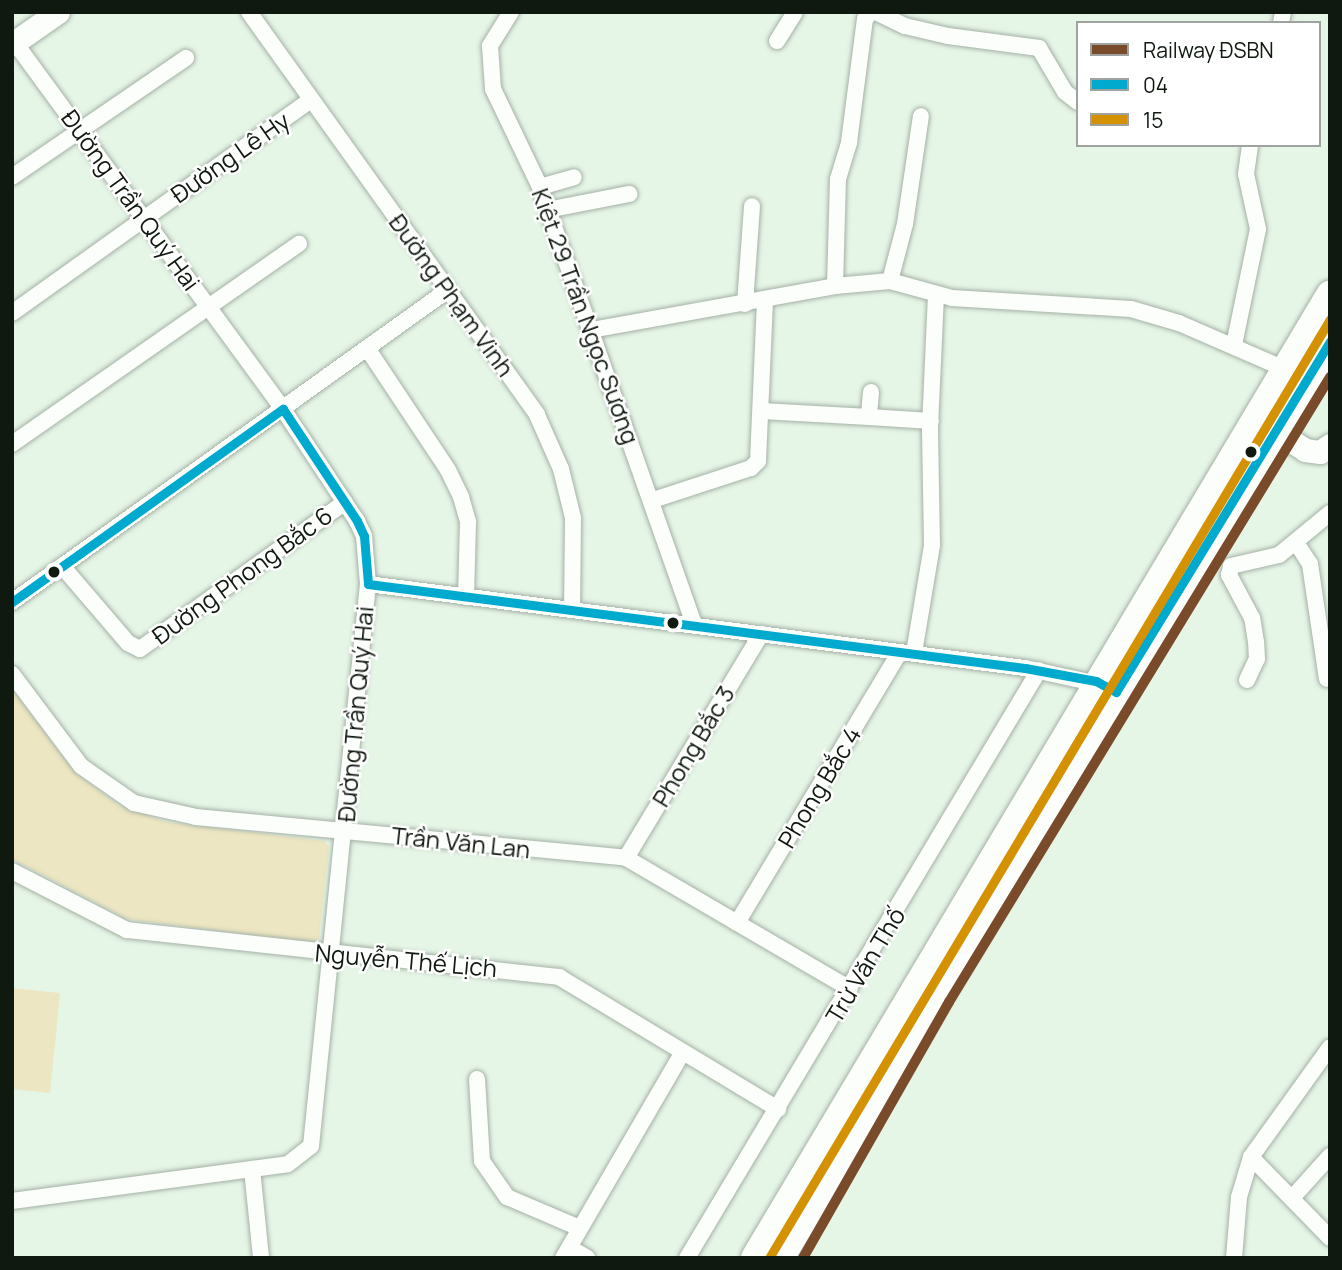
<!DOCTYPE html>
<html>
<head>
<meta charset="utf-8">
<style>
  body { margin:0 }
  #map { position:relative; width:1342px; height:1270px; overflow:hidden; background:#e5f5e6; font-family:Manrope,sans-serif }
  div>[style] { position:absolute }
  .green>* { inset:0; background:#ede6c2 }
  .roads { filter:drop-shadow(0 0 2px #a5b1a5) drop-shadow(0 0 2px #a5b1a5) }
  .street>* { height:16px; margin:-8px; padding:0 8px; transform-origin:8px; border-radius:8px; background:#fbfefb }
  .secondary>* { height:23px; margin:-11.5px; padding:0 11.5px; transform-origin:11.5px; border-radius:11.5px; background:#fbfefb }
  .highway>* { height:28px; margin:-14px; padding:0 14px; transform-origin:14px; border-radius:14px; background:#fbfefb }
  .bus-1>* { height:9px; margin:-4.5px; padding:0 4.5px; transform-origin:4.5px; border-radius:4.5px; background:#00a9ce }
  .bus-2>* { height:9px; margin:-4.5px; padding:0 4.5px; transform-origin:4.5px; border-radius:4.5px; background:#d49102 }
  .rail-1>* { height:10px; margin:-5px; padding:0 5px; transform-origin:5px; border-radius:5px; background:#7a4b2a }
  .dots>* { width:19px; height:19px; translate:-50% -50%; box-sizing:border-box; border:4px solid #fff; border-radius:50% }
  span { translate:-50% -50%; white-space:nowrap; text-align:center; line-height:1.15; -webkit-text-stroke:5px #fff; paint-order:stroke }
  .street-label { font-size:24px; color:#0f1910 }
  .frame { position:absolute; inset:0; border:14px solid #0f1910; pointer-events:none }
  .legend { position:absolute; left:1076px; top:21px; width:245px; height:126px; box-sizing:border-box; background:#fff; border:2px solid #9fa39f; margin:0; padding:9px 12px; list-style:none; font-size:21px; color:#0f1910 }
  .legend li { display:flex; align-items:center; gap:14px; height:35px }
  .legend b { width:35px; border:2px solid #9fa39f }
</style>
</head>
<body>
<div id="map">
  <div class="green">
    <div style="clip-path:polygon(12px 688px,75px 772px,118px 805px,166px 822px,325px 841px,329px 847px,319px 939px,312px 943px,127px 919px,12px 859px)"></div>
    <div style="clip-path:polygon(12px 988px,60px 993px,50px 1093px,12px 1089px)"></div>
  </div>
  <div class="roads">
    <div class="street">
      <div style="left:249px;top:12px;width:495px;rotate:54.4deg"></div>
      <div style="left:537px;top:415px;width:59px;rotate:66deg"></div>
      <div style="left:561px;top:469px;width:50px;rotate:76.2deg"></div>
      <div style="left:573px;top:518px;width:92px;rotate:90.6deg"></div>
      <div style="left:511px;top:12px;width:40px;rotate:122deg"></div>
      <div style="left:490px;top:46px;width:43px;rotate:86deg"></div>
      <div style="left:493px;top:89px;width:109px;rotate:64.4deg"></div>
      <div style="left:540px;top:187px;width:464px;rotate:70.6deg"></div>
      <div style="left:876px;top:12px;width:32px;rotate:26deg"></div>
      <div style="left:905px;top:26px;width:44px;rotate:13.1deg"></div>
      <div style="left:948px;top:36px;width:92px;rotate:7.5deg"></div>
      <div style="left:1039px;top:48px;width:51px;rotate:59.4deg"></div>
      <div style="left:1065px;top:92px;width:16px;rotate:38deg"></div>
      <div style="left:1281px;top:23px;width:11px;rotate:-80deg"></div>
      <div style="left:777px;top:41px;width:34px;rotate:-58deg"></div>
      <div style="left:12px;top:177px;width:211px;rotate:-34.4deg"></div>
      <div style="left:540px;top:187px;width:35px;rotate:-16deg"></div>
      <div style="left:547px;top:210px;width:84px;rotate:-11deg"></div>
      <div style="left:890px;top:281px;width:59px;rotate:-75.3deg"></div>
      <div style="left:905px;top:224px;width:109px;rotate:-81.6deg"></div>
      <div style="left:835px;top:286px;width:107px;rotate:-88.4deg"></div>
      <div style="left:838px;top:179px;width:39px;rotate:-73deg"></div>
      <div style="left:849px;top:142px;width:124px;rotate:-82.6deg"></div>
      <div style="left:865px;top:19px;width:9px;rotate:-49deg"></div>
      <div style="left:745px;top:304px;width:98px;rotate:-85.9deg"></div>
      <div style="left:12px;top:313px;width:367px;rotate:-35.5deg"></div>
      <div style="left:591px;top:330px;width:248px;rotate:-10.2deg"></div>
      <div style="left:835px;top:286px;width:55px;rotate:-5.2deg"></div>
      <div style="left:890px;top:281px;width:64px;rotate:15.3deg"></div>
      <div style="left:952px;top:298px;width:179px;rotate:3.5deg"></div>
      <div style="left:1131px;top:309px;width:50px;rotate:16.3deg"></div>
      <div style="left:1179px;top:323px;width:116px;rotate:23.5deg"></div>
      <div style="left:1234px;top:345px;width:118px;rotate:-78.3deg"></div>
      <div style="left:1258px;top:229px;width:56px;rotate:-102.3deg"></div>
      <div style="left:1246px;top:174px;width:29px;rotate:-82deg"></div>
      <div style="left:367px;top:348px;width:146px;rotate:56.4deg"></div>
      <div style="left:448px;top:470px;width:30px;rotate:64deg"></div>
      <div style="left:461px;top:497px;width:26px;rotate:74deg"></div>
      <div style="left:468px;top:522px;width:75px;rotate:91.5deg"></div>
      <div style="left:871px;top:392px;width:25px;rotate:95deg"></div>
      <div style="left:869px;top:417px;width:62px;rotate:3.7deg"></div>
      <div style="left:762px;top:411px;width:107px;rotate:3.2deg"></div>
      <div style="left:12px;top:444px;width:350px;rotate:-34.9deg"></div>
      <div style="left:653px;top:500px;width:103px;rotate:-18.1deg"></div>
      <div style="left:751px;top:468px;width:10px;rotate:-45deg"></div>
      <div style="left:758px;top:461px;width:160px;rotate:-87.5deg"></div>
      <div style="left:1297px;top:544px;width:24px;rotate:57deg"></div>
      <div style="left:1310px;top:564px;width:116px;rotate:81.6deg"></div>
      <div style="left:62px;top:566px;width:101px;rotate:49.4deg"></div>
      <div style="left:128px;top:643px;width:13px;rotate:27deg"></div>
      <div style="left:140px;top:649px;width:252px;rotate:-35.6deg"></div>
      <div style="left:368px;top:584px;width:662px;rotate:7.29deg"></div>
      <div style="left:1025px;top:668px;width:80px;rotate:12.3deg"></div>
      <div style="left:12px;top:602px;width:536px;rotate:-35.59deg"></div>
      <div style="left:914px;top:653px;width:109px;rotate:-80.5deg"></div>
      <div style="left:932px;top:545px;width:118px;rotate:-91deg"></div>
      <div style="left:930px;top:427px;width:132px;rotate:-87.4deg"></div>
      <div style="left:12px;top:674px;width:115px;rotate:53.1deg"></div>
      <div style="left:81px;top:766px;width:65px;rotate:34.9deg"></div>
      <div style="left:134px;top:803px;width:64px;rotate:12.7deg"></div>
      <div style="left:196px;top:817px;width:432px;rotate:5.4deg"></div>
      <div style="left:626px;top:858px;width:259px;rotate:30.3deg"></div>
      <div style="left:1247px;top:680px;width:23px;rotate:-65deg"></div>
      <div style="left:1257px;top:659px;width:17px;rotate:-93deg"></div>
      <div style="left:1256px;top:642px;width:24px;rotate:-99deg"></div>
      <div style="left:1252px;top:618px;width:49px;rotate:-118.1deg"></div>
      <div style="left:1229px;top:575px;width:9px;rotate:-77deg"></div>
      <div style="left:1231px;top:566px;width:49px;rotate:-12.9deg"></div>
      <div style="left:1279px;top:555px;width:66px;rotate:-39.5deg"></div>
      <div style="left:626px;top:858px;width:262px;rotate:-58.9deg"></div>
      <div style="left:12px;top:871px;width:129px;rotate:27.2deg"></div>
      <div style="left:127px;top:930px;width:435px;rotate:6.2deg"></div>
      <div style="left:559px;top:977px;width:256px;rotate:31.1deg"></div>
      <div style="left:737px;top:923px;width:316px;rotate:-59deg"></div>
      <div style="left:477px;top:1079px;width:82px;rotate:86.5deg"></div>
      <div style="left:482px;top:1161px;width:44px;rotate:55.2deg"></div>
      <div style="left:507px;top:1197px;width:76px;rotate:23.2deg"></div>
      <div style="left:1251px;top:1157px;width:113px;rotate:45.7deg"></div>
      <div style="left:252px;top:1169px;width:89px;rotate:84.2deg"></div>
      <div style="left:1292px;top:1198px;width:57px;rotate:-47.9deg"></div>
      <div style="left:12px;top:1201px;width:278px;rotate:-7.6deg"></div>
      <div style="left:288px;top:1164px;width:29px;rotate:-38deg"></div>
      <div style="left:311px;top:1146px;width:565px;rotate:-84.21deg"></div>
      <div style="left:368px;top:584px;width:48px;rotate:-94.8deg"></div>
      <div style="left:364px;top:536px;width:17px;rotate:-115deg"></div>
      <div style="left:357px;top:521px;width:134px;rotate:-123.5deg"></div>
      <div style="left:283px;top:409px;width:455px;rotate:-126.2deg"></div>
      <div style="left:570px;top:1248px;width:20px;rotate:30deg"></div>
      <div style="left:563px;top:1258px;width:238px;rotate:-59.8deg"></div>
      <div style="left:687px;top:1258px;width:685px;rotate:-59.09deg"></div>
      <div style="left:1234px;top:1258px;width:61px;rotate:-85.3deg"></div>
      <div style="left:1239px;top:1197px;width:42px;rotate:-73.3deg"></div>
      <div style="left:1251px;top:1157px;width:135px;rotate:-54.3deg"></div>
    </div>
    <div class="secondary">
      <div style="left:12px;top:44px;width:56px;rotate:-34.8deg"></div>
      <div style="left:1275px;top:431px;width:36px;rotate:32deg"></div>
      <div style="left:1305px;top:450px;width:15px;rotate:8deg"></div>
      <div style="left:1320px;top:452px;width:12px;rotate:-35deg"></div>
    </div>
    <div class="highway">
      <div style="left:755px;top:1258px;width:1122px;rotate:-59.16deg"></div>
      <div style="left:780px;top:1258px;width:1069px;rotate:-59.05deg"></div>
    </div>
  </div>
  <div class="bus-1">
    <div style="left:283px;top:409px;width:134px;rotate:56.5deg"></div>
    <div style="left:357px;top:521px;width:17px;rotate:65deg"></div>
    <div style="left:364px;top:536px;width:48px;rotate:85.2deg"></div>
    <div style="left:368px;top:584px;width:662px;rotate:7.29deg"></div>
    <div style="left:1025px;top:668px;width:72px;rotate:10.4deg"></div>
    <div style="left:1096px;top:681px;width:23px;rotate:29deg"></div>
    <div style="left:1116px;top:692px;width:411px;rotate:-58.6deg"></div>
    <div style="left:12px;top:602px;width:333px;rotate:-35.5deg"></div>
  </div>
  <div class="bus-2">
    <div style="left:769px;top:1258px;width:1094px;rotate:-59.14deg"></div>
  </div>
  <div class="rail-1">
    <div style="left:803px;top:1258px;width:295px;rotate:-60.3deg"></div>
    <div style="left:949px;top:1002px;width:732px;rotate:-58.63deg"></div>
  </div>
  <div class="dots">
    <div style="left:1251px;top:452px;background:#0f1910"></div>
    <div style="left:54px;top:572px;background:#0f1910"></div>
    <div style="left:673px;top:623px;background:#0f1910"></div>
  </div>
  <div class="street-label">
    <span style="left:230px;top:157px;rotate:-35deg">Đường Lê Hy</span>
    <span style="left:131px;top:200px;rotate:54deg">Đường Trần Quý Hai</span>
    <span style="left:452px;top:295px;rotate:54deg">Đường Phạm Vinh</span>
    <span style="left:586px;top:316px;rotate:70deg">Kiệt 29 Trần Ngọc Sương</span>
    <span style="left:242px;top:575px;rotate:-36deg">Đường Phong Bắc 6</span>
    <span style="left:355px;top:714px;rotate:-85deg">Đường Trần Quý Hai</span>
    <span style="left:693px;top:746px;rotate:-59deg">Phong Bắc 3</span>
    <span style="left:819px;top:787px;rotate:-59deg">Phong Bắc 4</span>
    <span style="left:461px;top:842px;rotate:6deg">Trần Văn Lan</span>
    <span style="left:406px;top:960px;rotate:5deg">Nguyễn Thế Lịch</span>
    <span style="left:865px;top:965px;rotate:-59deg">Trừ Văn Thố</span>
  </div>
  <div class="frame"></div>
  <ul class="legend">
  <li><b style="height:9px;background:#7a4b2a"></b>Railway ĐSBN</li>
  <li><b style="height:9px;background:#00a9ce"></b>04</li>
  <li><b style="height:9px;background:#d49102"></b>15</li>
  </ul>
</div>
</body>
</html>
